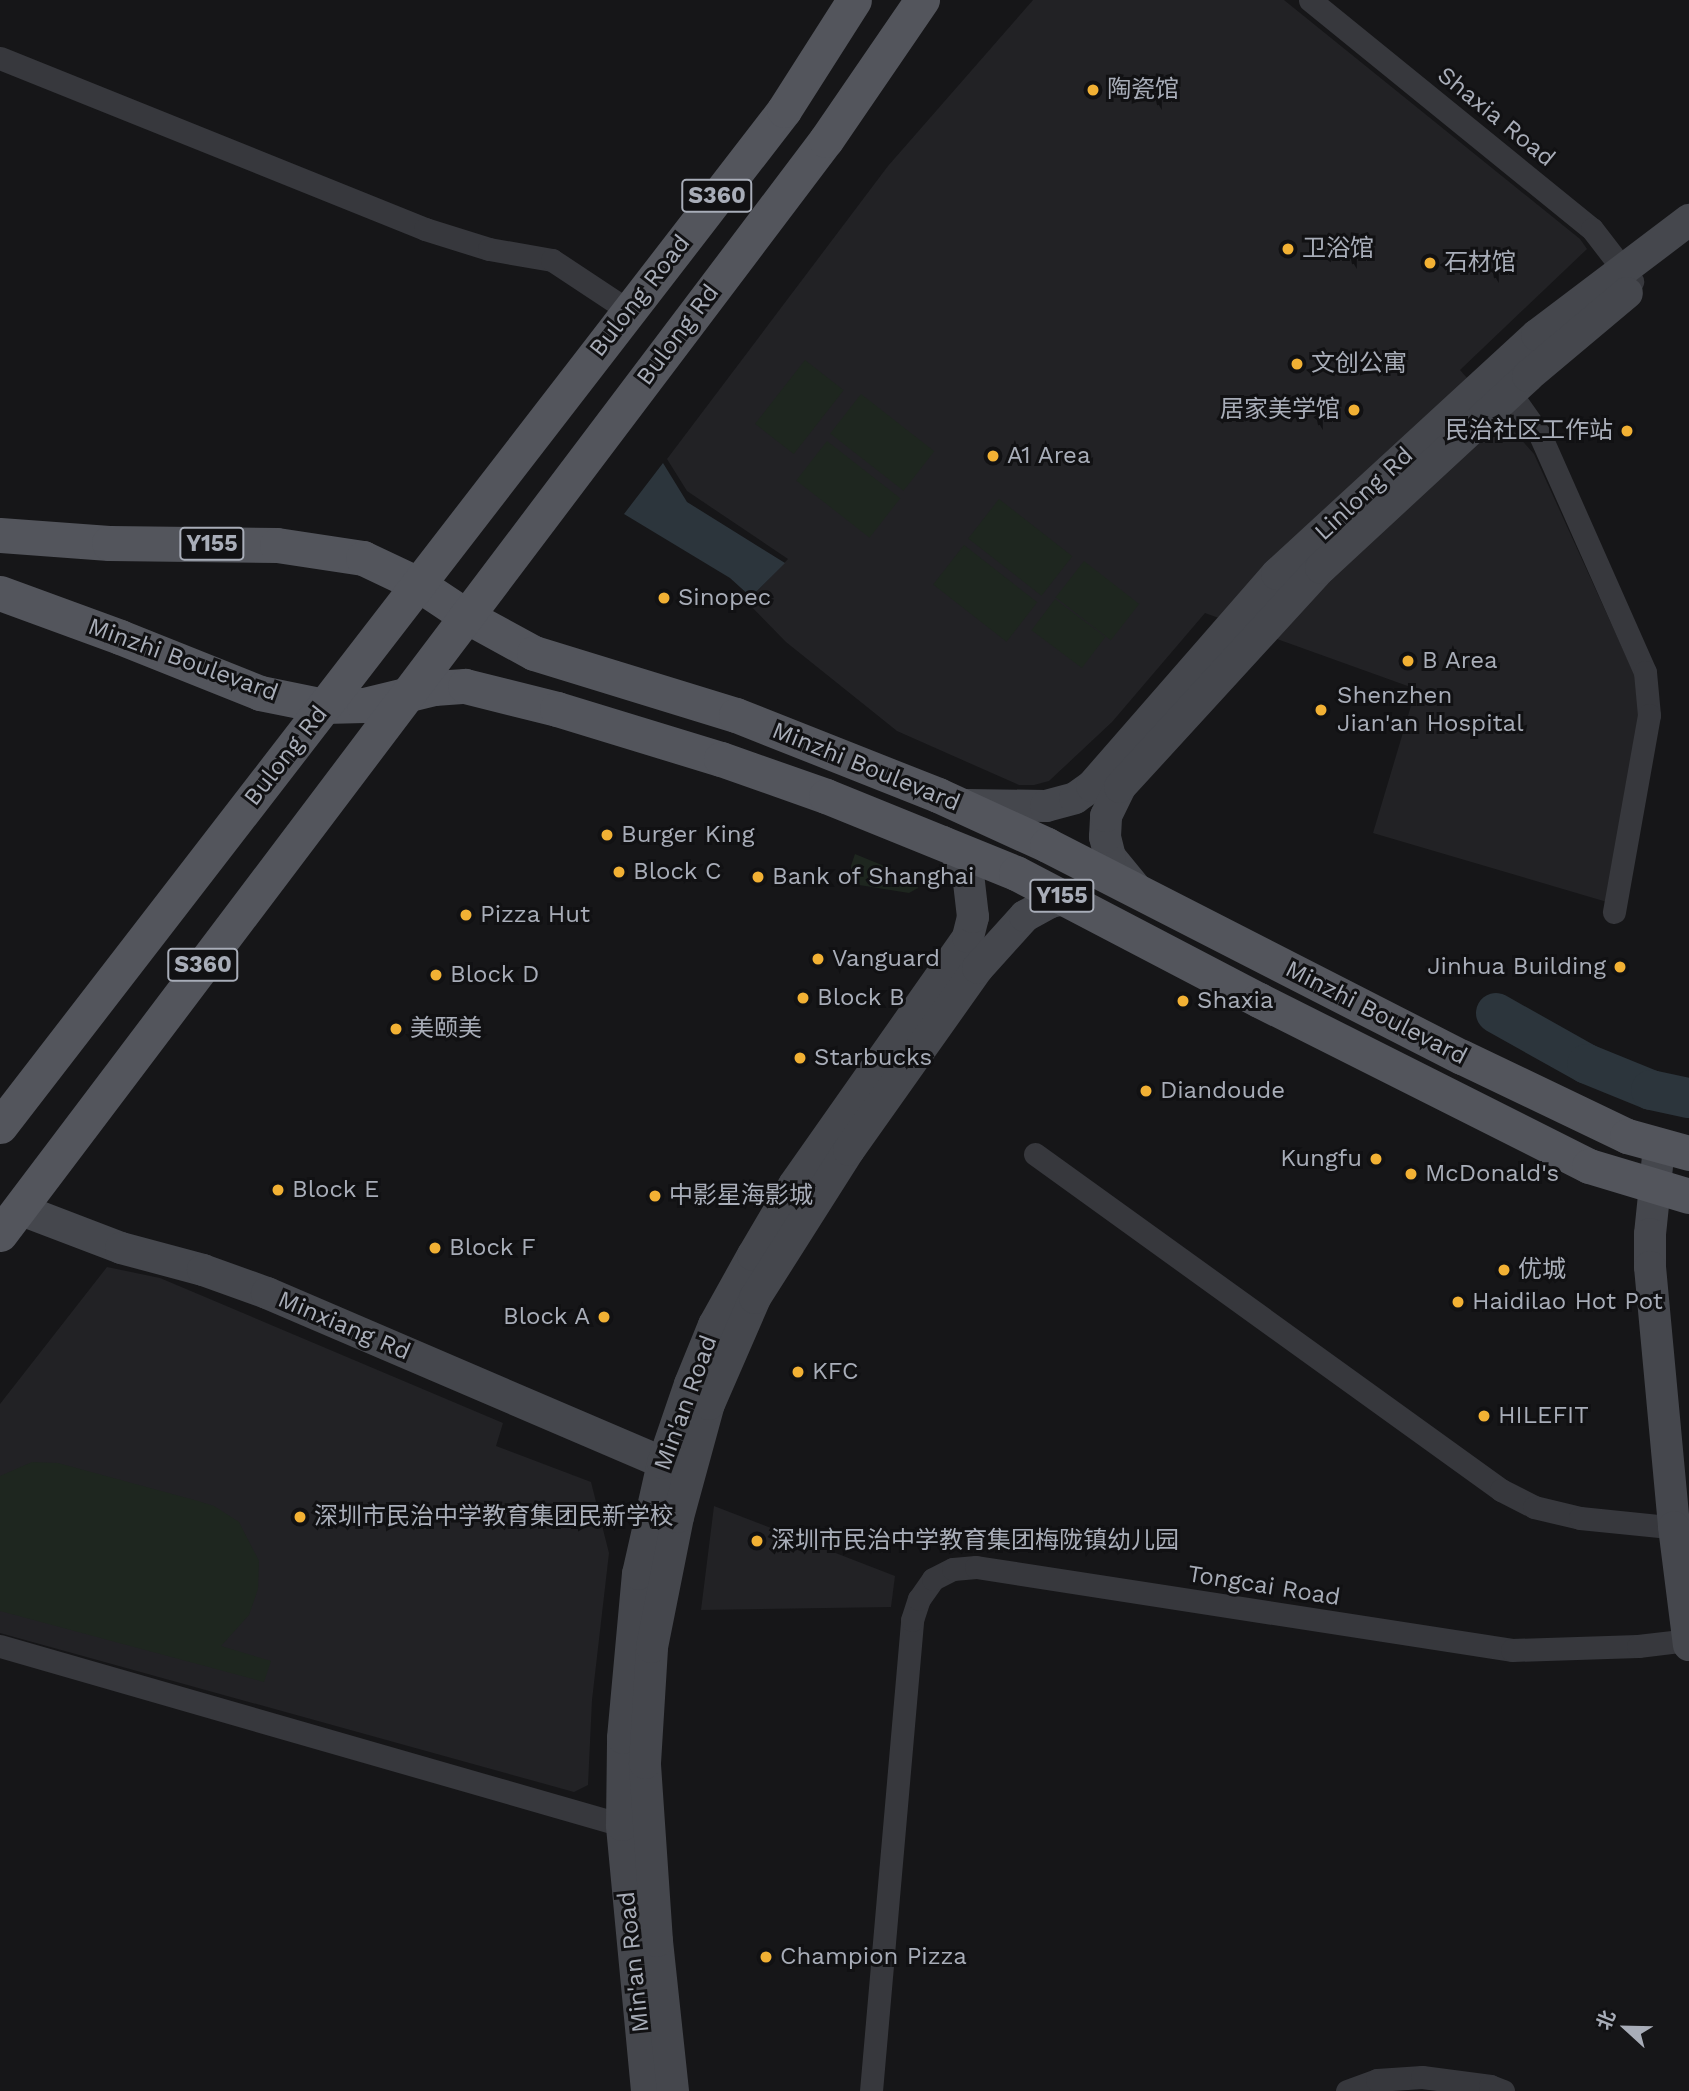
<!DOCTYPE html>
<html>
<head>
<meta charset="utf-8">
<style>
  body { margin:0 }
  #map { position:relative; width:1689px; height:2091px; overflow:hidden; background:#161618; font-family:"Work Sans","Noto Sans SC",sans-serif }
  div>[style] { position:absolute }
  .built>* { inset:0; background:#222225 }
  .green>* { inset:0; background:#1e261f; transform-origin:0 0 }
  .water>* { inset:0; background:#2c353c }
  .river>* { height:40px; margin:-20px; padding:0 20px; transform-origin:20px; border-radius:20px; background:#2c353c }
  .street>* { height:23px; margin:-11.5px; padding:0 11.5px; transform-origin:11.5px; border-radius:11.5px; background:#37383d }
  .secondary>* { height:32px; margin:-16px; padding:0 16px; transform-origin:16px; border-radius:16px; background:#45474d }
  .primary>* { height:35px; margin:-17.5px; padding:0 17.5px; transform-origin:17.5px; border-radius:17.5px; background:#53555c }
  .dots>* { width:19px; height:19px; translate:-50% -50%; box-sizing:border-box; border:4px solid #111113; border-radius:50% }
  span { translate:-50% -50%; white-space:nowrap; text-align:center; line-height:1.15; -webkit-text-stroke:6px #111113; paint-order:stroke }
  .shield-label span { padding:2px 5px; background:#111113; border:2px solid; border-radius:5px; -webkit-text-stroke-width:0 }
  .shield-label { font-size:23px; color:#a8adb8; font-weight:700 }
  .poi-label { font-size:24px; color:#a8adb8 }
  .left { translate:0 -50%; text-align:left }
  .right { translate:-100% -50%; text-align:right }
  .street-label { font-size:24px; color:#a8adb8 }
  .north { position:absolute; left:1591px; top:1993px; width:70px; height:70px; -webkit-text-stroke:5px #111113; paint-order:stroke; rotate:292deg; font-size:19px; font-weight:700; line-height:28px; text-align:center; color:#a8adb8 }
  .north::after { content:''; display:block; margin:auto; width:24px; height:32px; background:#a8adb8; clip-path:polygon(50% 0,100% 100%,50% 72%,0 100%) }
</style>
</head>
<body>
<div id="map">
  <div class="built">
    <div style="clip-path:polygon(1033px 0,1284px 0,1580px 239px,1587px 249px,1460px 370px,1534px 454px,1636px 678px,1639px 716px,1607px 902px,1373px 833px,1416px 689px,1205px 613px,1112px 722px,1049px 781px,1034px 785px,1019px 785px,897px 731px,786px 642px,747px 602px,788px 559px,687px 491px,667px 459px,888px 166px)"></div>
    <div style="clip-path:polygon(107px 1267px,160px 1278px,503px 1423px,496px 1446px,591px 1482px,609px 1553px,592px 1700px,588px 1785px,574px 1792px,0 1633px,0 1404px)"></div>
    <div style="clip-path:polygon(714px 1506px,895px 1576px,891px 1607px,701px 1610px)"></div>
  </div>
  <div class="green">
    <div style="left:805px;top:360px;width:49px;height:81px;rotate:38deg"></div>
    <div style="left:861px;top:394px;width:93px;height:50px;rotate:38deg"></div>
    <div style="left:827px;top:441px;width:93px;height:50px;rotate:38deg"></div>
    <div style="left:999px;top:499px;width:93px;height:50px;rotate:38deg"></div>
    <div style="left:964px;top:545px;width:93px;height:50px;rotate:38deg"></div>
    <div style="left:1084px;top:561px;width:70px;height:46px;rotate:38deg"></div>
    <div style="left:1055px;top:599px;width:63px;height:39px;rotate:37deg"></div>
    <div style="clip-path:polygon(855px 854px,916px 879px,918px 888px,909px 893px,853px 884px,851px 866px)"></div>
    <div style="clip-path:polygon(32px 1462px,58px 1463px,198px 1501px,214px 1506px,239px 1522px,259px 1561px,258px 1589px,249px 1615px,221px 1646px,271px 1661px,264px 1682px,0 1611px,0 1476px)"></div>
  </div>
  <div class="water">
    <div style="clip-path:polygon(663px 463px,687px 502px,785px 563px,751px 597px,730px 578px,624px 514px)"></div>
    <div style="clip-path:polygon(1500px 1001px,1568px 1039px,1605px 1054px,1593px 1083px,1490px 1025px)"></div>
    <div style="clip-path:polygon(1649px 1071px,1661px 1078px,1689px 1085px,1689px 1110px,1635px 1100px)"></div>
  </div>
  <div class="river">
    <div style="left:1496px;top:1013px;width:104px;rotate:29.3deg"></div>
    <div style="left:1587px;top:1064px;width:69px;rotate:22.1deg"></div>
    <div style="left:1651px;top:1090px;width:39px;rotate:12deg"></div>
  </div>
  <div class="street">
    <div style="left:1310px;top:0;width:363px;rotate:39.1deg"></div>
    <div style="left:1592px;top:229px;width:66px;rotate:52.4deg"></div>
    <div style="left:0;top:58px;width:458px;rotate:21.9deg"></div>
    <div style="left:425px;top:229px;width:67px;rotate:17.4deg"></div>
    <div style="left:489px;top:249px;width:64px;rotate:9.9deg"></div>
    <div style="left:552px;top:260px;width:92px;rotate:33.5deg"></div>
    <div style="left:1510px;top:393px;width:52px;rotate:54.5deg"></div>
    <div style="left:1540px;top:435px;width:259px;rotate:66.1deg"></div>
    <div style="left:1645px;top:672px;width:43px;rotate:84.7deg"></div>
    <div style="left:1649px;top:715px;width:200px;rotate:100.1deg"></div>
    <div style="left:1035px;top:1154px;width:575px;rotate:35.79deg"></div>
    <div style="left:1501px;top:1490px;width:37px;rotate:27deg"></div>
    <div style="left:1534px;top:1507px;width:47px;rotate:13.4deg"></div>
    <div style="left:1580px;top:1518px;width:110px;rotate:5.8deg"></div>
    <div style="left:0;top:1646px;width:647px;rotate:16.05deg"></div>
    <div style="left:871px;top:2091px;width:473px;rotate:-85deg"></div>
    <div style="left:912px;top:1620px;width:22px;rotate:-72deg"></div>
    <div style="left:919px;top:1599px;width:24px;rotate:-55deg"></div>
    <div style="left:933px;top:1579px;width:22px;rotate:-27deg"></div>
    <div style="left:953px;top:1569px;width:23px;rotate:-5deg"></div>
    <div style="left:976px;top:1567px;width:542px;rotate:8.8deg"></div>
    <div style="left:1512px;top:1650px;width:126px;rotate:-1.8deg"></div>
    <div style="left:1638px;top:1646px;width:50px;rotate:-6.8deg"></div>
    <div style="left:1347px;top:2091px;width:32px;rotate:-20deg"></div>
    <div style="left:1377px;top:2080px;width:45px;rotate:-3.8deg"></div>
    <div style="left:1422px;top:2077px;width:69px;rotate:7.5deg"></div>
    <div style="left:1490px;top:2086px;width:14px;rotate:21deg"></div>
  </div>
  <div class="secondary">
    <div style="left:965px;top:805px;width:81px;rotate:0.7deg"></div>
    <div style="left:1046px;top:806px;width:30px;rotate:-15deg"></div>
    <div style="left:1075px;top:798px;width:21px;rotate:-35deg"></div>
    <div style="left:1092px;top:786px;width:281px;rotate:-48.9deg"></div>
    <div style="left:1277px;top:574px;width:353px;rotate:-42.6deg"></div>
    <div style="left:1537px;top:335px;width:191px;rotate:-37.1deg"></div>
    <div style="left:1137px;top:890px;width:43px;rotate:-129.3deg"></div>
    <div style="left:1110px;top:857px;width:21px;rotate:-104deg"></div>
    <div style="left:1105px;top:837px;width:21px;rotate:-87deg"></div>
    <div style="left:1106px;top:816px;width:32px;rotate:-64deg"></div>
    <div style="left:1120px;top:787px;width:297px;rotate:-47.5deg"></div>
    <div style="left:1321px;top:568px;width:282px;rotate:-42.8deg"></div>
    <div style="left:1528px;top:376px;width:129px;rotate:-40deg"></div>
    <div style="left:1659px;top:1147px;width:87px;rotate:95.9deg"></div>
    <div style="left:1650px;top:1234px;width:33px;rotate:90deg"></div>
    <div style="left:1650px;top:1267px;width:261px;rotate:84.7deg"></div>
    <div style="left:1674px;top:1527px;width:119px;rotate:82.8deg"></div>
    <div style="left:19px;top:1209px;width:109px;rotate:20.9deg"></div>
    <div style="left:121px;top:1248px;width:85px;rotate:15deg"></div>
    <div style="left:203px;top:1270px;width:68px;rotate:19.8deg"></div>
    <div style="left:267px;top:1293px;width:431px;rotate:23.2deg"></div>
    <div style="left:647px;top:2091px;width:267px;rotate:-95.4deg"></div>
    <div style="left:622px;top:1825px;width:87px;rotate:-89.3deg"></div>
    <div style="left:623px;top:1738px;width:165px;rotate:-84.8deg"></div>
    <div style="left:638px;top:1574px;width:114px;rotate:-77.3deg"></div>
    <div style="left:663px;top:1463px;width:83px;rotate:-71.1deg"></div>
    <div style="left:690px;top:1384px;width:64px;rotate:-67.9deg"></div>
    <div style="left:714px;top:1325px;width:80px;rotate:-60.9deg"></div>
    <div style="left:753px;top:1255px;width:81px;rotate:-59.6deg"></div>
    <div style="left:794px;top:1185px;width:303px;rotate:-54.9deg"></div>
    <div style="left:968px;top:937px;width:21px;rotate:-76deg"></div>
    <div style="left:973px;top:917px;width:43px;rotate:-96.6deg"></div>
    <div style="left:968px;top:874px;width:28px;rotate:-120deg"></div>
    <div style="left:954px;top:850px;width:14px;rotate:-144deg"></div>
    <div style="left:673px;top:2091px;width:151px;rotate:-96.1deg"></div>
    <div style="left:657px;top:1941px;width:178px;rotate:-93.9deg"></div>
    <div style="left:645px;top:1763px;width:116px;rotate:-86.5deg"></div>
    <div style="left:652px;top:1647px;width:133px;rotate:-78.7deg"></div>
    <div style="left:678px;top:1517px;width:117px;rotate:-74.7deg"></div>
    <div style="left:709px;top:1404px;width:116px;rotate:-66.5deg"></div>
    <div style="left:755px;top:1298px;width:175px;rotate:-57.6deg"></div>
    <div style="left:849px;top:1150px;width:223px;rotate:-54.7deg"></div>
    <div style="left:978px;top:968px;width:70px;rotate:-47.9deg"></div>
    <div style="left:1025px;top:916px;width:26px;rotate:-29deg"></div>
    <div style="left:1048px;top:903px;width:10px;rotate:-17deg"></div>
    <div style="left:1058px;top:900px;width:15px;rotate:4deg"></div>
  </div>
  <div class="primary">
    <div style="left:0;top:535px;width:109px;rotate:4.2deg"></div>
    <div style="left:109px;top:543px;width:168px;rotate:0.7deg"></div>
    <div style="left:277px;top:545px;width:87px;rotate:8.6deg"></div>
    <div style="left:363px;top:558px;width:61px;rotate:25.3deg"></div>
    <div style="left:418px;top:584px;width:58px;rotate:33.7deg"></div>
    <div style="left:466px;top:616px;width:77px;rotate:28.6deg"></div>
    <div style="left:534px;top:653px;width:211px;rotate:17.1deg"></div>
    <div style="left:736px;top:715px;width:217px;rotate:21.6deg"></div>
    <div style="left:938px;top:795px;width:120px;rotate:24.6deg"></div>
    <div style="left:1047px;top:845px;width:466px;rotate:27.1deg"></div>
    <div style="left:1462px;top:1057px;width:183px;rotate:25.6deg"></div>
    <div style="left:1627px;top:1136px;width:64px;rotate:15.3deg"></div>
    <div style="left:0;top:593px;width:128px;rotate:20.1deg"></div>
    <div style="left:120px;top:637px;width:151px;rotate:21.8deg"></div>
    <div style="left:260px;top:693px;width:65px;rotate:11.5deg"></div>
    <div style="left:324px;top:706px;width:40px;rotate:-1.4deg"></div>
    <div style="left:364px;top:705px;width:72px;rotate:-13.7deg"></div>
    <div style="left:434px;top:688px;width:31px;rotate:-4deg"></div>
    <div style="left:465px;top:686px;width:95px;rotate:14deg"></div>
    <div style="left:557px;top:709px;width:171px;rotate:17deg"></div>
    <div style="left:721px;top:759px;width:111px;rotate:19.4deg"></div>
    <div style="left:826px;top:796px;width:205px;rotate:22.1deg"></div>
    <div style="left:1016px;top:873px;width:274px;rotate:27.6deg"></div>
    <div style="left:1259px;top:1000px;width:369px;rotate:26.7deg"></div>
    <div style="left:1589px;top:1166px;width:104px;rotate:16.7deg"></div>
    <div style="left:0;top:1126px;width:1283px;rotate:-52.34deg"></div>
    <div style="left:784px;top:110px;width:130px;rotate:-57.5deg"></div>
    <div style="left:0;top:1234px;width:1371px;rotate:-52.95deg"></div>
    <div style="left:826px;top:140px;width:170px;rotate:-55.6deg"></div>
  </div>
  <div class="dots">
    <div style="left:1093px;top:90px;background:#f2b134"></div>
    <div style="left:1288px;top:249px;background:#f2b134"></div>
    <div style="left:1430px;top:263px;background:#f2b134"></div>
    <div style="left:1297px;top:364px;background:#f2b134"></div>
    <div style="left:1354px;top:410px;background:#f2b134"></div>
    <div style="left:1627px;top:431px;background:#f2b134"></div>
    <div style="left:993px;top:456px;background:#f2b134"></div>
    <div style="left:664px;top:598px;background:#f2b134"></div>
    <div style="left:1408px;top:661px;background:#f2b134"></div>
    <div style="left:1321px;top:710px;background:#f2b134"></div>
    <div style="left:607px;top:835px;background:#f2b134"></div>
    <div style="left:619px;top:872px;background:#f2b134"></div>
    <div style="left:758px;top:877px;background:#f2b134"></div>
    <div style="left:466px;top:915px;background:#f2b134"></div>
    <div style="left:818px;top:959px;background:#f2b134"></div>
    <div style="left:1620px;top:967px;background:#f2b134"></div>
    <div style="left:436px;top:975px;background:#f2b134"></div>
    <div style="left:803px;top:998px;background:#f2b134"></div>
    <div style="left:1183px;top:1001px;background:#f2b134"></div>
    <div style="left:396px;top:1029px;background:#f2b134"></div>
    <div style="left:800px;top:1058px;background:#f2b134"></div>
    <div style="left:1146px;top:1091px;background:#f2b134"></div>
    <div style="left:1376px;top:1159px;background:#f2b134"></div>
    <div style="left:1411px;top:1174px;background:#f2b134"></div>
    <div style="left:278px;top:1190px;background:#f2b134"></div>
    <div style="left:655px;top:1196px;background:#f2b134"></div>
    <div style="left:435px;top:1248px;background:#f2b134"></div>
    <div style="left:1504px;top:1270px;background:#f2b134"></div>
    <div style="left:1458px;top:1302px;background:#f2b134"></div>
    <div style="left:604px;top:1317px;background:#f2b134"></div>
    <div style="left:798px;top:1372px;background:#f2b134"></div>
    <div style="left:1484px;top:1416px;background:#f2b134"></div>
    <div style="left:300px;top:1517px;background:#f2b134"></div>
    <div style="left:757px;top:1541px;background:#f2b134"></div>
    <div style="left:766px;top:1957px;background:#f2b134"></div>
  </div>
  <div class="shield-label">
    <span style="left:717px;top:196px">S360</span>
    <span style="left:212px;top:544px">Y155</span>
    <span style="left:1062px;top:896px">Y155</span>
    <span style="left:203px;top:965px">S360</span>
  </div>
  <div class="poi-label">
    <span class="left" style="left:1107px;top:90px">陶瓷馆</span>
    <span class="left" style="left:1302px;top:249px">卫浴馆</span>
    <span class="left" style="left:1444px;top:263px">石材馆</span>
    <span class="left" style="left:1311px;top:364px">文创公寓</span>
    <span class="right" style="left:1340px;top:410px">居家美学馆</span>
    <span class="right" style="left:1613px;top:431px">民治社区工作站</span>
    <span class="left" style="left:1007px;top:456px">A1 Area</span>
    <span class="left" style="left:678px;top:598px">Sinopec</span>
    <span class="left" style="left:1422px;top:661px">B Area</span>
    <span class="left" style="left:1337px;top:710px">Shenzhen<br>Jian'an Hospital</span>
    <span class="left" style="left:621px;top:835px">Burger King</span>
    <span class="left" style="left:633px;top:872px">Block C</span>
    <span class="left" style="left:772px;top:877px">Bank of Shanghai</span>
    <span class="left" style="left:480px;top:915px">Pizza Hut</span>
    <span class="left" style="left:832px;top:959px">Vanguard</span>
    <span class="right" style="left:1606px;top:967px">Jinhua Building</span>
    <span class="left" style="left:450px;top:975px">Block D</span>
    <span class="left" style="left:817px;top:998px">Block B</span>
    <span class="left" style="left:1197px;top:1001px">Shaxia</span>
    <span class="left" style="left:410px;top:1029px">美颐美</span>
    <span class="left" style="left:814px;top:1058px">Starbucks</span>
    <span class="left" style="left:1160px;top:1091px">Diandoude</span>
    <span class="right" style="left:1362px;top:1159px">Kungfu</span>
    <span class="left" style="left:1425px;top:1174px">McDonald's</span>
    <span class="left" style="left:292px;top:1190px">Block E</span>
    <span class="left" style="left:669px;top:1196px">中影星海影城</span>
    <span class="left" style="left:449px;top:1248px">Block F</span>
    <span class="left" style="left:1518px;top:1270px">优城</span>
    <span class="left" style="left:1472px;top:1302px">Haidilao Hot Pot</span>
    <span class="right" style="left:590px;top:1317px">Block A</span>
    <span class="left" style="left:812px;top:1372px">KFC</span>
    <span class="left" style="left:1498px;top:1416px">HILEFIT</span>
    <span class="left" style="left:314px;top:1517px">深圳市民治中学教育集团民新学校</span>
    <span class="left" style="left:771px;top:1541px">深圳市民治中学教育集团梅陇镇幼儿园</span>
    <span class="left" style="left:780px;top:1957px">Champion Pizza</span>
  </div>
  <div class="street-label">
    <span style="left:1496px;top:117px;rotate:39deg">Shaxia Road</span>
    <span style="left:640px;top:296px;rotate:-52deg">Bulong Road</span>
    <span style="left:678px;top:335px;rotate:-53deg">Bulong Rd</span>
    <span style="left:1364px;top:494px;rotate:-43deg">Linlong Rd</span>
    <span style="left:183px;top:660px;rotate:20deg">Minzhi Boulevard</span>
    <span style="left:286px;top:756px;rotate:-52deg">Bulong Rd</span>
    <span style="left:866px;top:767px;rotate:22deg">Minzhi Boulevard</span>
    <span style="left:1376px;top:1013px;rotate:27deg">Minzhi Boulevard</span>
    <span style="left:344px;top:1326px;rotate:23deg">Minxiang Rd</span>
    <span style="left:686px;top:1403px;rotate:-70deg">Min'an Road</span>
    <span style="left:1264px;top:1586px;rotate:9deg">Tongcai Road</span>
    <span style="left:634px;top:1962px;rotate:-96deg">Min'an Road</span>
  </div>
  <div class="north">北</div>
</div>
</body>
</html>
